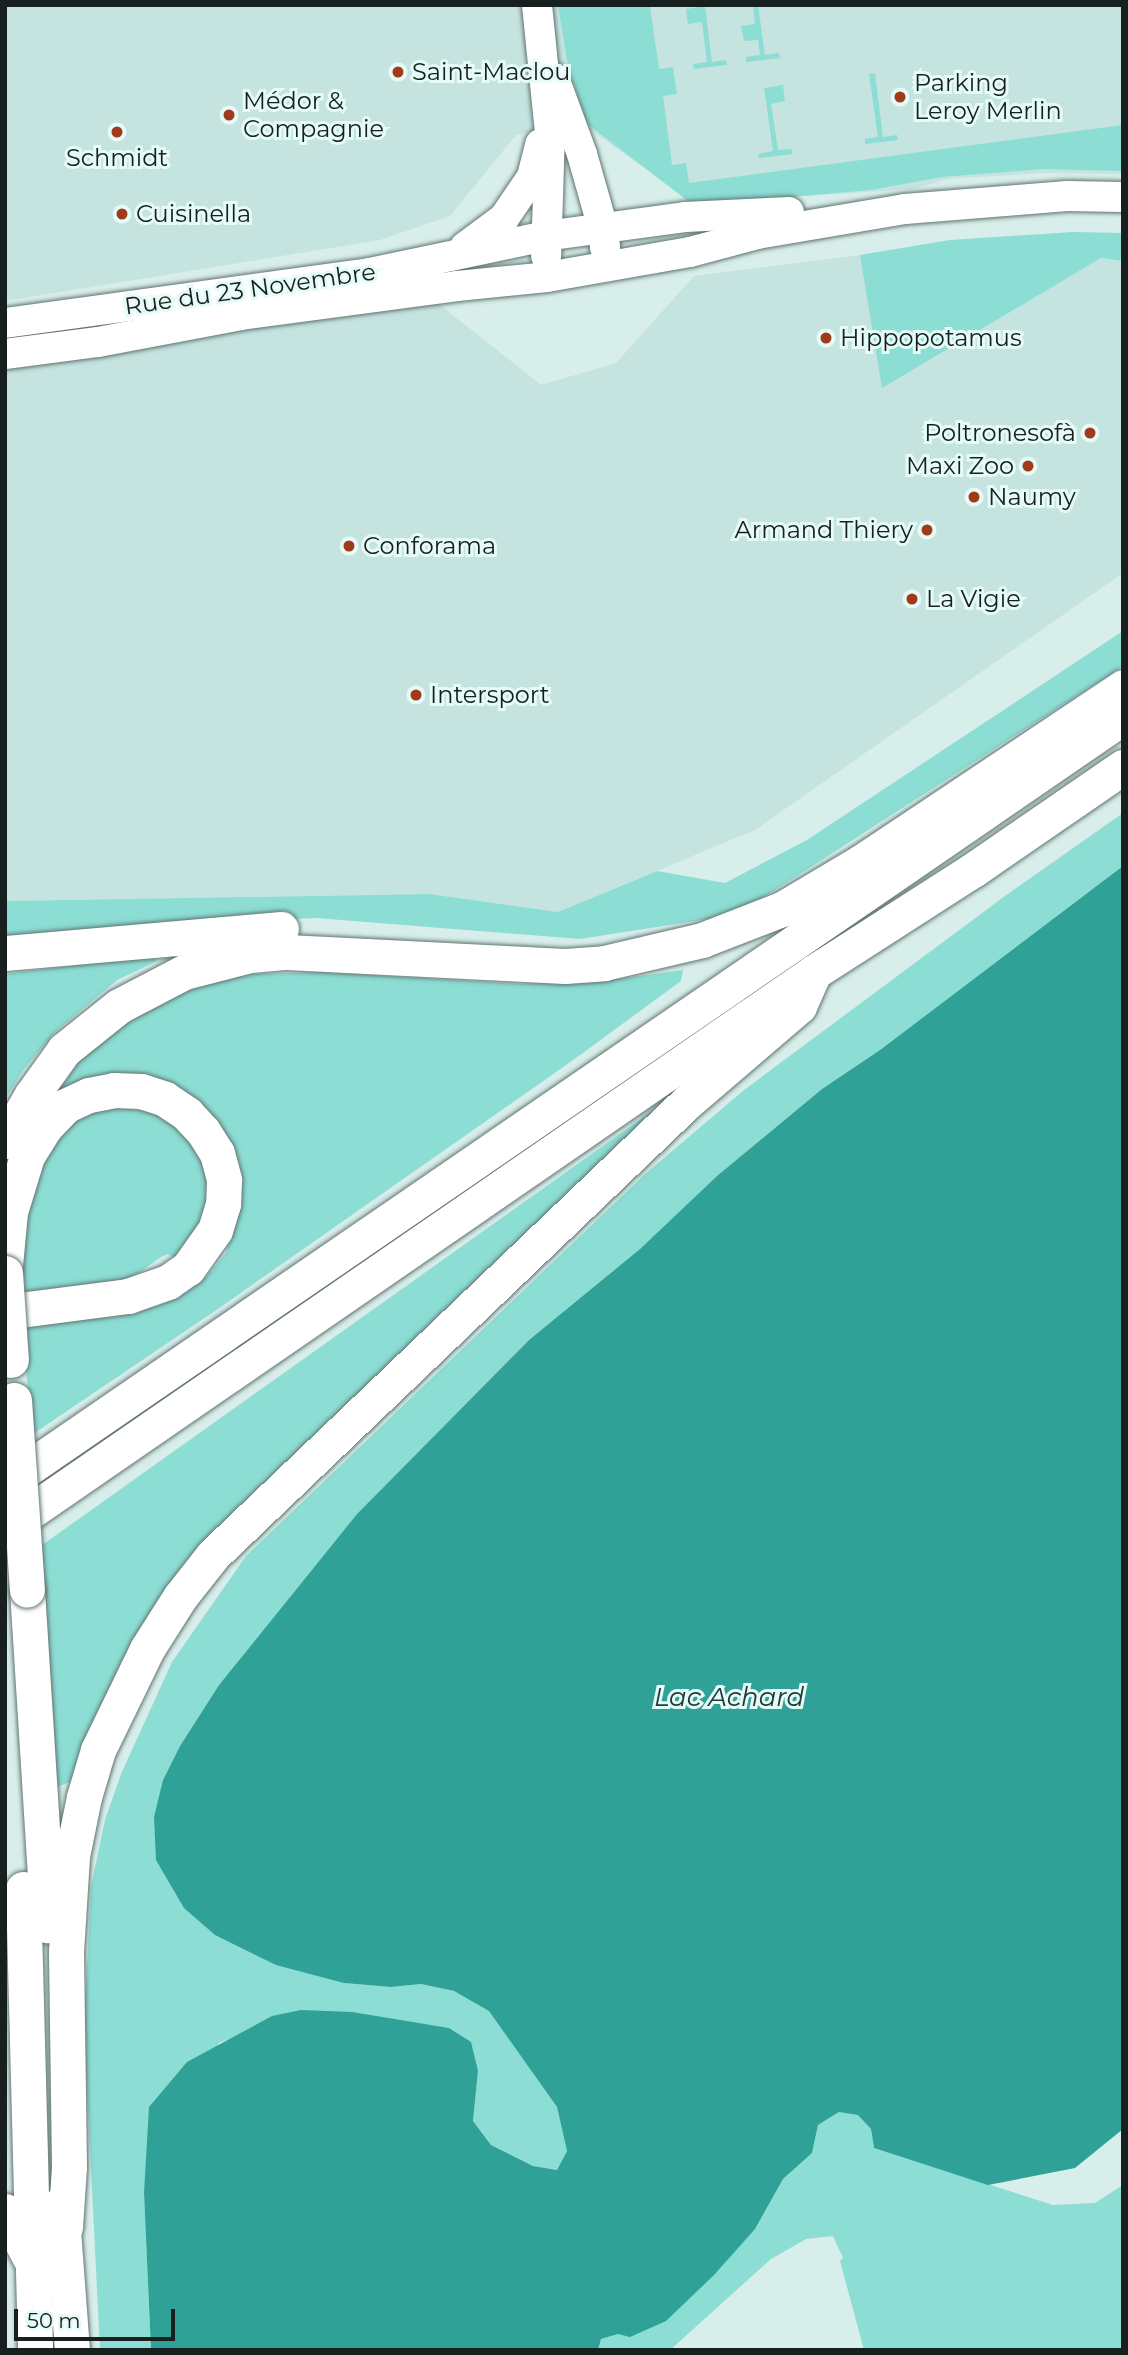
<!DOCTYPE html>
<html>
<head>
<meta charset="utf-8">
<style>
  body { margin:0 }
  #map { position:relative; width:1128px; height:2355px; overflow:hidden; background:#d8eeeb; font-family:Montserrat,sans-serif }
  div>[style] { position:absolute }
  .built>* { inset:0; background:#c5e4e0 }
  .green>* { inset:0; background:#8cddd4 }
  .water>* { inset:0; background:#2fa197 }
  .roads { filter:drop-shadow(0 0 2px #607471) drop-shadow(0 0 2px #607471) }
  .secondary>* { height:30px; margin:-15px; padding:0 15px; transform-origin:15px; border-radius:15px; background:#fff }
  .trunk>* { height:35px; margin:-17.5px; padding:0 17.5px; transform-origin:17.5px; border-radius:17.5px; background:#fff }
  .bridges { filter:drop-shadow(0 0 2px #607471) drop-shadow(0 0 2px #607471) }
  .trunk-bridge>* { height:35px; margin:-17.5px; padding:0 17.5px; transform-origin:17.5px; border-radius:17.5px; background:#fff }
  .dots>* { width:19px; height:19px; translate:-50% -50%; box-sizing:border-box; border:4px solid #e5fbf8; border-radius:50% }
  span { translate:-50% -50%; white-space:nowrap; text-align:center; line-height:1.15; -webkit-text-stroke:6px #e5fbf8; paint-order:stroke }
  .poi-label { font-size:24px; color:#18201f }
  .left { translate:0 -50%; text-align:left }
  .right { translate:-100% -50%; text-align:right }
  .street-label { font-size:24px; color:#18201f }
  .water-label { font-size:26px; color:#233b38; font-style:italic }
  .frame { position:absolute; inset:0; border:7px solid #18201f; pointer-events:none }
  .scale { position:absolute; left:14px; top:2309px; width:161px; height:32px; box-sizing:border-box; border:4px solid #18201f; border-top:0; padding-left:9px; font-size:21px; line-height:24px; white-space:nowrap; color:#18201f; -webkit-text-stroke:5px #e5fbf8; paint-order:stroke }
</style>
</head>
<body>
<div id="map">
  <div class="built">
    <div style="clip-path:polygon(5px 5px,1123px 5px,1123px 174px,1046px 173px,947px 179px,914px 189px,694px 203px,578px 121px,516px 135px,450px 216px,380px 240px,5px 301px)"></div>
    <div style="clip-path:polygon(860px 255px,883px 387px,1101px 258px,1123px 261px,1123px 573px,755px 830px,558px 912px,429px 894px,5px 901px,5px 352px,435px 301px,541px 385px,616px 363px,694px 276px)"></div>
  </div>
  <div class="green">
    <div style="clip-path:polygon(558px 5px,653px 5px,650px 6px,659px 69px,673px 67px,677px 94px,663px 96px,672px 165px,686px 163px,689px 183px,1123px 125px,1123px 171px,1044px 169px,942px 177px,871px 190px,723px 203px,688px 201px,586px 123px,567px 60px)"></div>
    <div style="clip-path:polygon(753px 5px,758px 5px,765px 55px,779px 53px,780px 58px,746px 62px,746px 57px,760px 55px,758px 40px,744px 41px,741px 26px,755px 24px)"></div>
    <div style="clip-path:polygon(705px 6px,712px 62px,726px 60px,727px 65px,694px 69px,693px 64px,707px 62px,702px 22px,688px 24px,686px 9px)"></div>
    <div style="clip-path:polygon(875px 73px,883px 137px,897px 135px,898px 140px,865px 144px,865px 139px,878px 137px,869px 74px)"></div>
    <div style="clip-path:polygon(783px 85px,785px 101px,771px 104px,778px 150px,792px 149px,792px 154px,759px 158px,758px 154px,773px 151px,764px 88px)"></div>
    <div style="clip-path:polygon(1072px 232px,1123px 233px,1123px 261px,1101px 258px,882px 388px,860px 255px,950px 240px)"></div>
    <div style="clip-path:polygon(1123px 631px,1123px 666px,789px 881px,749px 906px,714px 918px,580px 939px,316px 918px,221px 922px,5px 943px,7px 901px,429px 894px,558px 912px,657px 871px,725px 883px,807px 840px)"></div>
    <div style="clip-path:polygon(1123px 813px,1123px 866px,880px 1050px,822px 1089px,717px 1176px,640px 1249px,529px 1340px,357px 1514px,219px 1685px,180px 1746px,163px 1780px,215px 1935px,344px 1983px,391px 1987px,421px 1984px,454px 1991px,490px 2011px,557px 2107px,567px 2151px,557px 2170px,533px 2166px,491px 2145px,473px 2121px,478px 2071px,449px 2028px,395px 2020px,272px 2016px,242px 2034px,219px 2043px,144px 2193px,151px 2350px,100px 2350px,84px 2027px,91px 1887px,105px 1820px,121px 1774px,172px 1662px,246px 1556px,644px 1175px,744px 1090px,1005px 896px)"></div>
    <div style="clip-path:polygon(155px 956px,157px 961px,117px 980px,54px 1033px,24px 1069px,5px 1099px,5px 974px)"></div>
    <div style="clip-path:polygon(683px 970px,681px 981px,576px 1058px,212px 1313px,33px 1434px,21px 1325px,161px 1303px,182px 1294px,206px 1277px,226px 1253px,241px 1198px,239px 1162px,225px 1133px,201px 1105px,53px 1098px,81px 1059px,121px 1023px,194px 986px,253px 974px,322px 972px,520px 984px,596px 982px)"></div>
    <div style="clip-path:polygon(105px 1107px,158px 1112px,201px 1146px,211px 1207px,175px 1258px,168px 1254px,161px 1257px,131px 1278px,20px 1299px,12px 1251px,35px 1175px,63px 1127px)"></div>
    <div style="clip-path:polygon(652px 1111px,656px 1116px,223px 1531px,75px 1780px,57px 1787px,38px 1548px)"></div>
    <div style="clip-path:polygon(839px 2112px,858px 2114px,871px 2129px,874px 2148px,1053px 2205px,1095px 2203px,1123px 2185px,1123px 2350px,864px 2350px,840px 2261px,843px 2258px,833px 2236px,806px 2239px,771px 2259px,670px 2350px,598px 2350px,601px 2339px,618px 2334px,755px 2229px,783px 2179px,812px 2153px,818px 2125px)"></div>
  </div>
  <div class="water">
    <div style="clip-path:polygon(1123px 866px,1123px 2129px,1075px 2168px,988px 2185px,874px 2148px,871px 2129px,858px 2115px,839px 2112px,818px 2125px,812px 2153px,783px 2179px,755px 2229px,714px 2275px,666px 2321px,630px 2337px,618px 2334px,601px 2339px,598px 2350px,151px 2350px,144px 2193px,149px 2107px,187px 2062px,272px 2016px,301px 2010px,352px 2012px,449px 2028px,471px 2042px,478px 2071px,473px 2121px,491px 2145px,533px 2166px,557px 2170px,567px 2151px,557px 2107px,489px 2011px,454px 1991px,421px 1984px,391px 1987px,344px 1983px,276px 1965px,215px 1935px,184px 1908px,156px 1860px,154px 1817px,163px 1780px,180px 1746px,219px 1685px,357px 1514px,529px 1340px,640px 1249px,717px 1176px,822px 1089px,880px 1050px)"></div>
  </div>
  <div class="roads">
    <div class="secondary">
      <div style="left:537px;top:5px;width:128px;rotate:84.2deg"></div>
      <div style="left:550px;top:132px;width:124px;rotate:91.8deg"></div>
      <div style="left:554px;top:78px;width:81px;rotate:69.8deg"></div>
      <div style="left:582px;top:154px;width:77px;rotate:74.2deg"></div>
      <div style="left:603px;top:228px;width:20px;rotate:84deg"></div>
      <div style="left:465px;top:247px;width:49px;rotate:-36.6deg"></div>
      <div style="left:504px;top:218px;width:50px;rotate:-55.7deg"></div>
      <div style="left:532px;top:177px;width:34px;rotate:-76deg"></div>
      <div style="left:5px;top:323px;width:368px;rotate:-7.8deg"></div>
      <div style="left:370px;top:273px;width:179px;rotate:-11.9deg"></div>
      <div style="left:545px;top:236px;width:141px;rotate:-7.7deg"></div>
      <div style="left:685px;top:217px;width:104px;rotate:-2.8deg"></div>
      <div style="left:5px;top:354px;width:94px;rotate:-7.4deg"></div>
      <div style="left:98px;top:342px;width:146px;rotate:-10.7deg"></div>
      <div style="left:241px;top:315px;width:218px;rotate:-7.6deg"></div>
      <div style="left:457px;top:286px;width:90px;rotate:-5.7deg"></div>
      <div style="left:547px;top:277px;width:145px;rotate:-9.9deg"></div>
      <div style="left:690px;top:252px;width:69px;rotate:-15deg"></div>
      <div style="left:757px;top:234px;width:150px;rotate:-9.6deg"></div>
      <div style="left:905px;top:209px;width:163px;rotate:-4.6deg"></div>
      <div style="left:1067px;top:196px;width:56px;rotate:1deg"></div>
    </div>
    <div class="trunk">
      <div style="left:5px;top:953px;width:277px;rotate:-5deg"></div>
      <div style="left:5px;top:1141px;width:52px;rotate:-60deg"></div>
      <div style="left:31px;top:1096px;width:57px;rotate:-54.3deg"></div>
      <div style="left:64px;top:1050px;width:70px;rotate:-38.7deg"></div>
      <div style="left:119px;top:1006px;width:73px;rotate:-27.6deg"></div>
      <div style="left:184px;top:972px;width:68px;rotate:-14.4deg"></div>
      <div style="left:250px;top:955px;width:37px;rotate:-5deg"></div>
      <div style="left:287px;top:952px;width:278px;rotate:2.9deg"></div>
      <div style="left:565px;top:966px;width:39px;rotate:-4deg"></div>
      <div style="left:604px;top:963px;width:101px;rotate:-13.2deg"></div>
      <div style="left:702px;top:940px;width:86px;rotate:-21.2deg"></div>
      <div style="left:782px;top:909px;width:92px;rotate:-30.7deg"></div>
      <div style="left:861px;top:862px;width:315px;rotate:-33.7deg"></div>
      <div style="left:5px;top:1265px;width:53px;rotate:-84.6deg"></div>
      <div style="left:10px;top:1212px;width:59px;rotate:-73.1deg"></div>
      <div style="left:27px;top:1156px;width:34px;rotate:-58deg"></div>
      <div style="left:45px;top:1127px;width:29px;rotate:-46deg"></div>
      <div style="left:65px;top:1106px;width:26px;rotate:-25deg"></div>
      <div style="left:89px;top:1095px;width:25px;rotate:-11deg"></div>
      <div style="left:114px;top:1090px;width:27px;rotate:2deg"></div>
      <div style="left:141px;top:1091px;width:25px;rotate:18deg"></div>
      <div style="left:165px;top:1099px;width:27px;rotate:34deg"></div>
      <div style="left:187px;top:1114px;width:23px;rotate:47deg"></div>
      <div style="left:203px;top:1131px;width:26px;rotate:58deg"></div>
      <div style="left:217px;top:1153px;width:28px;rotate:75deg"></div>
      <div style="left:224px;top:1180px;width:24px;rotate:92deg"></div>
      <div style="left:223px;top:1204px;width:27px;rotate:107deg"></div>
      <div style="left:215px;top:1230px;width:47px;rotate:125.4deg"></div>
      <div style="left:188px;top:1268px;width:24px;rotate:145deg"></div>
      <div style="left:168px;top:1282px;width:42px;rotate:160.7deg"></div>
      <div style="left:128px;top:1296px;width:124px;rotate:172.6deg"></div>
      <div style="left:5px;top:1484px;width:1356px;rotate:-34.45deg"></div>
      <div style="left:5px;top:1529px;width:982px;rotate:-34.55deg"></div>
      <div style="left:814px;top:972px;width:189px;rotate:-32.7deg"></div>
      <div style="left:973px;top:870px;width:182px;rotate:-34.5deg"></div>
      <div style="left:27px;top:1590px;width:336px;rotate:86.4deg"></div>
      <div style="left:23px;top:1889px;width:461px;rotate:88.5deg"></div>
      <div style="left:61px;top:2204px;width:146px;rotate:85.7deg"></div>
      <div style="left:5px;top:2211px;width:53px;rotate:62deg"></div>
      <div style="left:65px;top:2227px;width:60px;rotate:-86.2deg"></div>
      <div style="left:69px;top:2167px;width:215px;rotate:-90.8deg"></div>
      <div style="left:66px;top:1952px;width:96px;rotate:-86.4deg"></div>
      <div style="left:72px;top:1856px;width:60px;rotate:-78.5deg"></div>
      <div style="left:84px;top:1797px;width:49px;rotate:-73.4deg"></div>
      <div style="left:98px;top:1750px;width:112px;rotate:-64.1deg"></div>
      <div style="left:147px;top:1649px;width:62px;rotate:-57.6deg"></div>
      <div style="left:180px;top:1597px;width:53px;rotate:-51.8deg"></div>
      <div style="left:213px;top:1555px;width:654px;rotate:-43.7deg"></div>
      <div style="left:686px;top:1103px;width:149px;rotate:-40.6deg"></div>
      <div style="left:799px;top:1006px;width:37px;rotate:-66deg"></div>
    </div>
  </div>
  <div class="bridges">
    <div class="trunk-bridge">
      <div style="left:5px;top:1273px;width:87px;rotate:86.1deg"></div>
      <div style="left:14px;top:1400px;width:190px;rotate:86.1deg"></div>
    </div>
  </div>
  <div class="dots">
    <div style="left:398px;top:72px;background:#a13a1b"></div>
    <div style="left:900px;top:97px;background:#a13a1b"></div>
    <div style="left:229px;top:115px;background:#a13a1b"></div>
    <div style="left:117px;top:132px;background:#a13a1b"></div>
    <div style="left:122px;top:214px;background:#a13a1b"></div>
    <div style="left:826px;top:338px;background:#a13a1b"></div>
    <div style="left:1090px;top:433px;background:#a13a1b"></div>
    <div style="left:1028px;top:466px;background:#a13a1b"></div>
    <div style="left:974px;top:497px;background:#a13a1b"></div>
    <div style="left:927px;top:530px;background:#a13a1b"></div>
    <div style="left:349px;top:546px;background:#a13a1b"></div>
    <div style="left:912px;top:599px;background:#a13a1b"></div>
    <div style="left:416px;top:695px;background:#a13a1b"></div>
  </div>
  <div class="poi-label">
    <span class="left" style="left:412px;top:72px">Saint-Maclou</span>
    <span class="left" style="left:914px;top:97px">Parking<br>Leroy Merlin</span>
    <span class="left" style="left:243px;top:115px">Médor &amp;<br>Compagnie</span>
    <span style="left:117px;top:158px">Schmidt</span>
    <span class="left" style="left:136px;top:214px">Cuisinella</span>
    <span class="left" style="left:840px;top:338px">Hippopotamus</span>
    <span class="right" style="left:1076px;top:433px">Poltronesofà</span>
    <span class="right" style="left:1014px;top:466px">Maxi Zoo</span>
    <span class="left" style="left:988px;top:497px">Naumy</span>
    <span class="right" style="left:913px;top:530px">Armand Thiery</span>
    <span class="left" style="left:363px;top:546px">Conforama</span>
    <span class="left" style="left:926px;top:599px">La Vigie</span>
    <span class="left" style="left:430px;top:695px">Intersport</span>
  </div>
  <div class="street-label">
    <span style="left:250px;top:289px;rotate:-8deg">Rue du 23 Novembre</span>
  </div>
  <div class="water-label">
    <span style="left:729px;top:1698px">Lac Achard</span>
  </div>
  <div class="frame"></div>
  <div class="scale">50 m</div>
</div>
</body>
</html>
